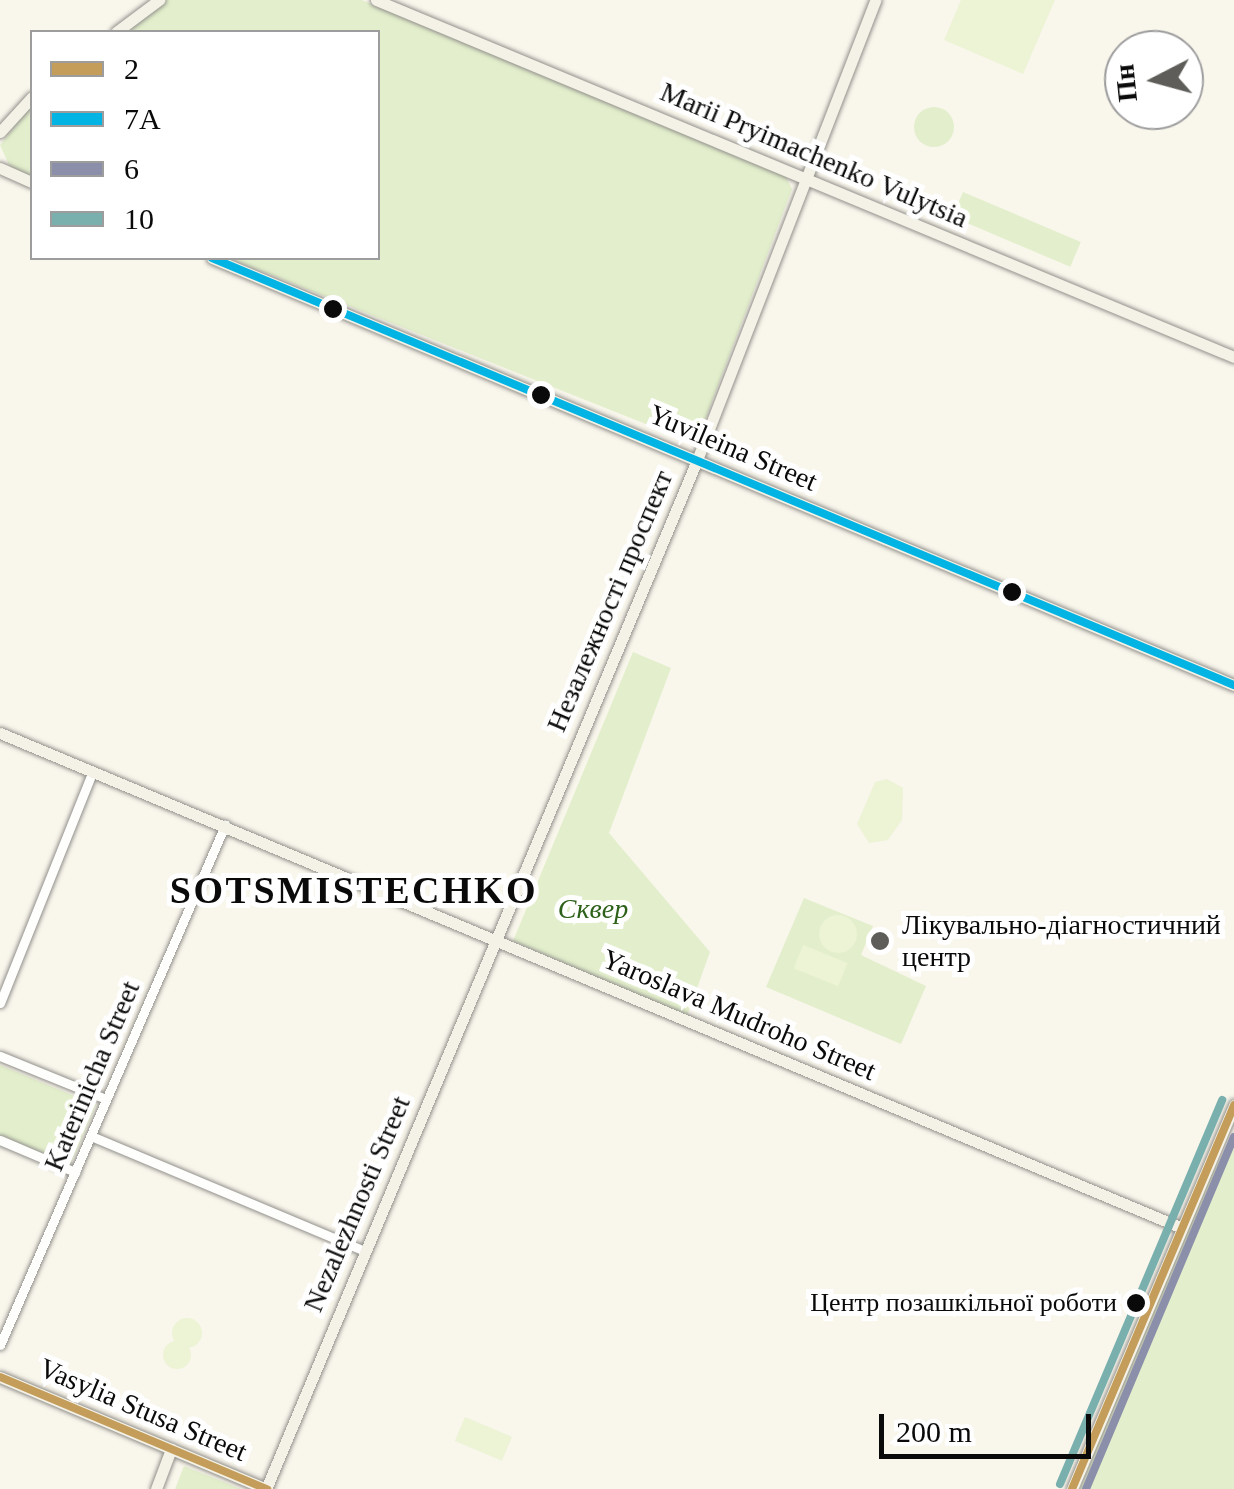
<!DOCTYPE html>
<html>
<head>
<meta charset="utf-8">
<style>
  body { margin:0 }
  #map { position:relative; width:1234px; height:1489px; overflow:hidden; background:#f9f6ec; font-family:"Times New Roman",serif }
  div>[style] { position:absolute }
  .green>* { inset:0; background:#e3efcc; transform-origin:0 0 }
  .round { border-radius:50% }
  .pitch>* { inset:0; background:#edf3d5; transform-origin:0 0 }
  .roads { filter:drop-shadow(0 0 2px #92908c) drop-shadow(0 0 2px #92908c) }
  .street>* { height:9px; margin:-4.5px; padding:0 4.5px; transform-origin:4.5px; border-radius:4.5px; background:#fefefc }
  .secondary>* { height:11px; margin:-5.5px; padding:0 5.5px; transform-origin:5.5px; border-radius:5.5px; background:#f4f2e6 }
  .bus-1>* { height:8px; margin:-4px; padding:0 4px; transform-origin:4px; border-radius:4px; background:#c49d5a }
  .bus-2>* { height:8px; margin:-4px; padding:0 4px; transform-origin:4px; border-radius:4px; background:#01b4e4 }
  .bus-3>* { height:8px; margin:-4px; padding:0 4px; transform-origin:4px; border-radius:4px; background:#8c8faa }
  .bus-4>* { height:8px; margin:-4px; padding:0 4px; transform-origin:4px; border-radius:4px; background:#79b0ad }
  .dots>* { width:28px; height:28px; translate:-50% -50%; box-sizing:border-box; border:5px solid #fff; border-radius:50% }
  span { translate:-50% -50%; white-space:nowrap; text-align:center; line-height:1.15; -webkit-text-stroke:10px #fff; paint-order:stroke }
  .bus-label { font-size:26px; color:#0a0a0a }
  .right { translate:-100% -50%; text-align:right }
  .street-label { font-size:28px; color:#0a0a0a }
  .park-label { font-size:28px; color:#2d611a; font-style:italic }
  .poi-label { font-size:28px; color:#0a0a0a }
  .left { translate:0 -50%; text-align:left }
  .district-label { font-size:38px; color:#0a0a0a; font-weight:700; letter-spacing:2.5px }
  .legend { position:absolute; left:30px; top:30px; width:350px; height:230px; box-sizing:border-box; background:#fff; border:2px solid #9d9d9d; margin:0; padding:12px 18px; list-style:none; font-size:30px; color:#0a0a0a }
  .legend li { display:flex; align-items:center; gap:20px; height:50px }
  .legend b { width:50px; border:2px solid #9d9d9d }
  .north { position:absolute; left:1104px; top:30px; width:100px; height:100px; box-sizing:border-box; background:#fff; border:2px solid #9d9d9d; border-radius:50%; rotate:264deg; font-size:28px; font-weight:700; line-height:40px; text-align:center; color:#0a0a0a }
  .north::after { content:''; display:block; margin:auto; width:35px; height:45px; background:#5e5d59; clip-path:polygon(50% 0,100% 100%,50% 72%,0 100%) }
  .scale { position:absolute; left:879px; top:1414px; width:212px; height:45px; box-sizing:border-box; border:5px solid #0a0a0a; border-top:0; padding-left:12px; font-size:30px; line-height:35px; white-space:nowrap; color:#0a0a0a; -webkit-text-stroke:8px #fff; paint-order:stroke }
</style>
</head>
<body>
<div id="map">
  <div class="green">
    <div style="clip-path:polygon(167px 0,362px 0,785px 175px,792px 189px,696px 444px,228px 258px,378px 258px,378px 32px,125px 32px)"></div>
    <div style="clip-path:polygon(32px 104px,32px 177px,10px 167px,0 145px)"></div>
    <div class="round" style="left:914px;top:107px;width:40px;height:40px"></div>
    <div style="left:963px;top:192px;width:128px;height:27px;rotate:23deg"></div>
    <div style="clip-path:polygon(633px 652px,671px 668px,609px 833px,710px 952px,687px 1016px,513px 941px)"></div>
    <div style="clip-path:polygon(804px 898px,873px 926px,861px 955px,926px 986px,901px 1044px,766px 987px)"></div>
    <div style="clip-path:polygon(0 1065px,96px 1105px,71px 1164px,0 1136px)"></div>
    <div style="clip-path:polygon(1234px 1132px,1234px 1489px,1080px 1489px,1193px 1210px)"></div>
    <div style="clip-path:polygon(184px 1466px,241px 1489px,175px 1489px)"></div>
  </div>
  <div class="pitch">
    <div style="clip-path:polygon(961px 0,1055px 0,1023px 74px,944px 40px)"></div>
    <div style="clip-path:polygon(887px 779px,903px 788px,902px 820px,888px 840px,869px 843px,857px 824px,875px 782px)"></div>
    <div class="round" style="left:819px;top:915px;width:38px;height:38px"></div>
    <div style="left:803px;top:945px;width:48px;height:25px;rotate:22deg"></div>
    <div class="round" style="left:172px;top:1318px;width:30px;height:30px"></div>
    <div class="round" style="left:163px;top:1341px;width:28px;height:28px"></div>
    <div style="left:465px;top:1417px;width:51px;height:26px;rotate:23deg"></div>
  </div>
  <div class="roads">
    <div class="street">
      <div style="left:0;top:1003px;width:250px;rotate:-68.2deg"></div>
      <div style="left:0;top:1056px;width:114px;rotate:22.1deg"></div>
      <div style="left:91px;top:1136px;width:296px;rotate:22.8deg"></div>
      <div style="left:0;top:1140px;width:82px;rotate:23.1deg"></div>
      <div style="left:0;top:1345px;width:567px;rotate:-66.6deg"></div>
    </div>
    <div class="secondary">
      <div style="left:376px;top:0;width:929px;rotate:22.59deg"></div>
      <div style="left:116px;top:32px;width:54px;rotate:-36.7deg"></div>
      <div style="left:0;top:132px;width:47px;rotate:-47.6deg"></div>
      <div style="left:0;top:168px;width:35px;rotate:24deg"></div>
      <div style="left:212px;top:258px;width:1108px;rotate:22.68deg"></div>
      <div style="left:0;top:733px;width:1281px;rotate:22.72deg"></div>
      <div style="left:0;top:1377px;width:290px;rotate:22.8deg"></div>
      <div style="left:156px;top:1489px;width:43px;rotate:-69.4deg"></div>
      <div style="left:266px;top:1489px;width:1116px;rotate:-67.27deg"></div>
      <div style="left:697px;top:460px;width:493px;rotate:-68.8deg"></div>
      <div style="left:1072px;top:1489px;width:417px;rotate:-67.1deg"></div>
    </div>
  </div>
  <div class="bus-1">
    <div style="left:0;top:1377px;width:290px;rotate:22.8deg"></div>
    <div style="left:1072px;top:1489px;width:417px;rotate:-67.1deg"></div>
  </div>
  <div class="bus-2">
    <div style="left:212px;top:258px;width:1108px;rotate:22.68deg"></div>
  </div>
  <div class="bus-3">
    <div style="left:1086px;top:1489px;width:382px;rotate:-67.2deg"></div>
  </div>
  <div class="bus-4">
    <div style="left:1060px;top:1484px;width:417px;rotate:-67.1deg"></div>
  </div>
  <div class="dots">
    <div style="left:333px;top:309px;background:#0a0a0a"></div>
    <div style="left:541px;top:395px;background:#0a0a0a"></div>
    <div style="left:1012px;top:592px;background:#0a0a0a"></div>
    <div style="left:880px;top:941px;background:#5e5d59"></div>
    <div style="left:1136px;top:1303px;background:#0a0a0a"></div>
  </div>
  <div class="bus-label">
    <span class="right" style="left:1117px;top:1303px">Центр позашкільної роботи</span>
  </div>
  <div class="street-label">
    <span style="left:814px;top:155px;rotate:23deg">Marii Pryimachenko Vulytsia</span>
    <span style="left:733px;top:448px;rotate:23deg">Yuvileina Street</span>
    <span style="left:610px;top:601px;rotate:-67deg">Незалежності проспект</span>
    <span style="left:739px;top:1015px;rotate:23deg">Yaroslava Mudroho Street</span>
    <span style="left:92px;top:1076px;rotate:-67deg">Katerinicha Street</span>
    <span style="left:357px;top:1204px;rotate:-67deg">Nezalezhnosti Street</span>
    <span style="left:143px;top:1410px;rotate:23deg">Vasylia Stusa Street</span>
  </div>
  <div class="park-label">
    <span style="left:593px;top:909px">Сквер</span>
  </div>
  <div class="poi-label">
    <span class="left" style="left:902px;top:941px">Лікувально-діагностичний<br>центр</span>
  </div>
  <div class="district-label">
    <span style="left:354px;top:891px">SOTSMISTECHKO</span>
  </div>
  <ul class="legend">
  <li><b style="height:12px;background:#c49d5a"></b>2</li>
  <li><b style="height:12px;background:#01b4e4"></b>7А</li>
  <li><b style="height:12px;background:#8c8faa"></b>6</li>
  <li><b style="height:12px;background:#79b0ad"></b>10</li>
  </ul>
  <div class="north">Пн</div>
  <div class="scale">200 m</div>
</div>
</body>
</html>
